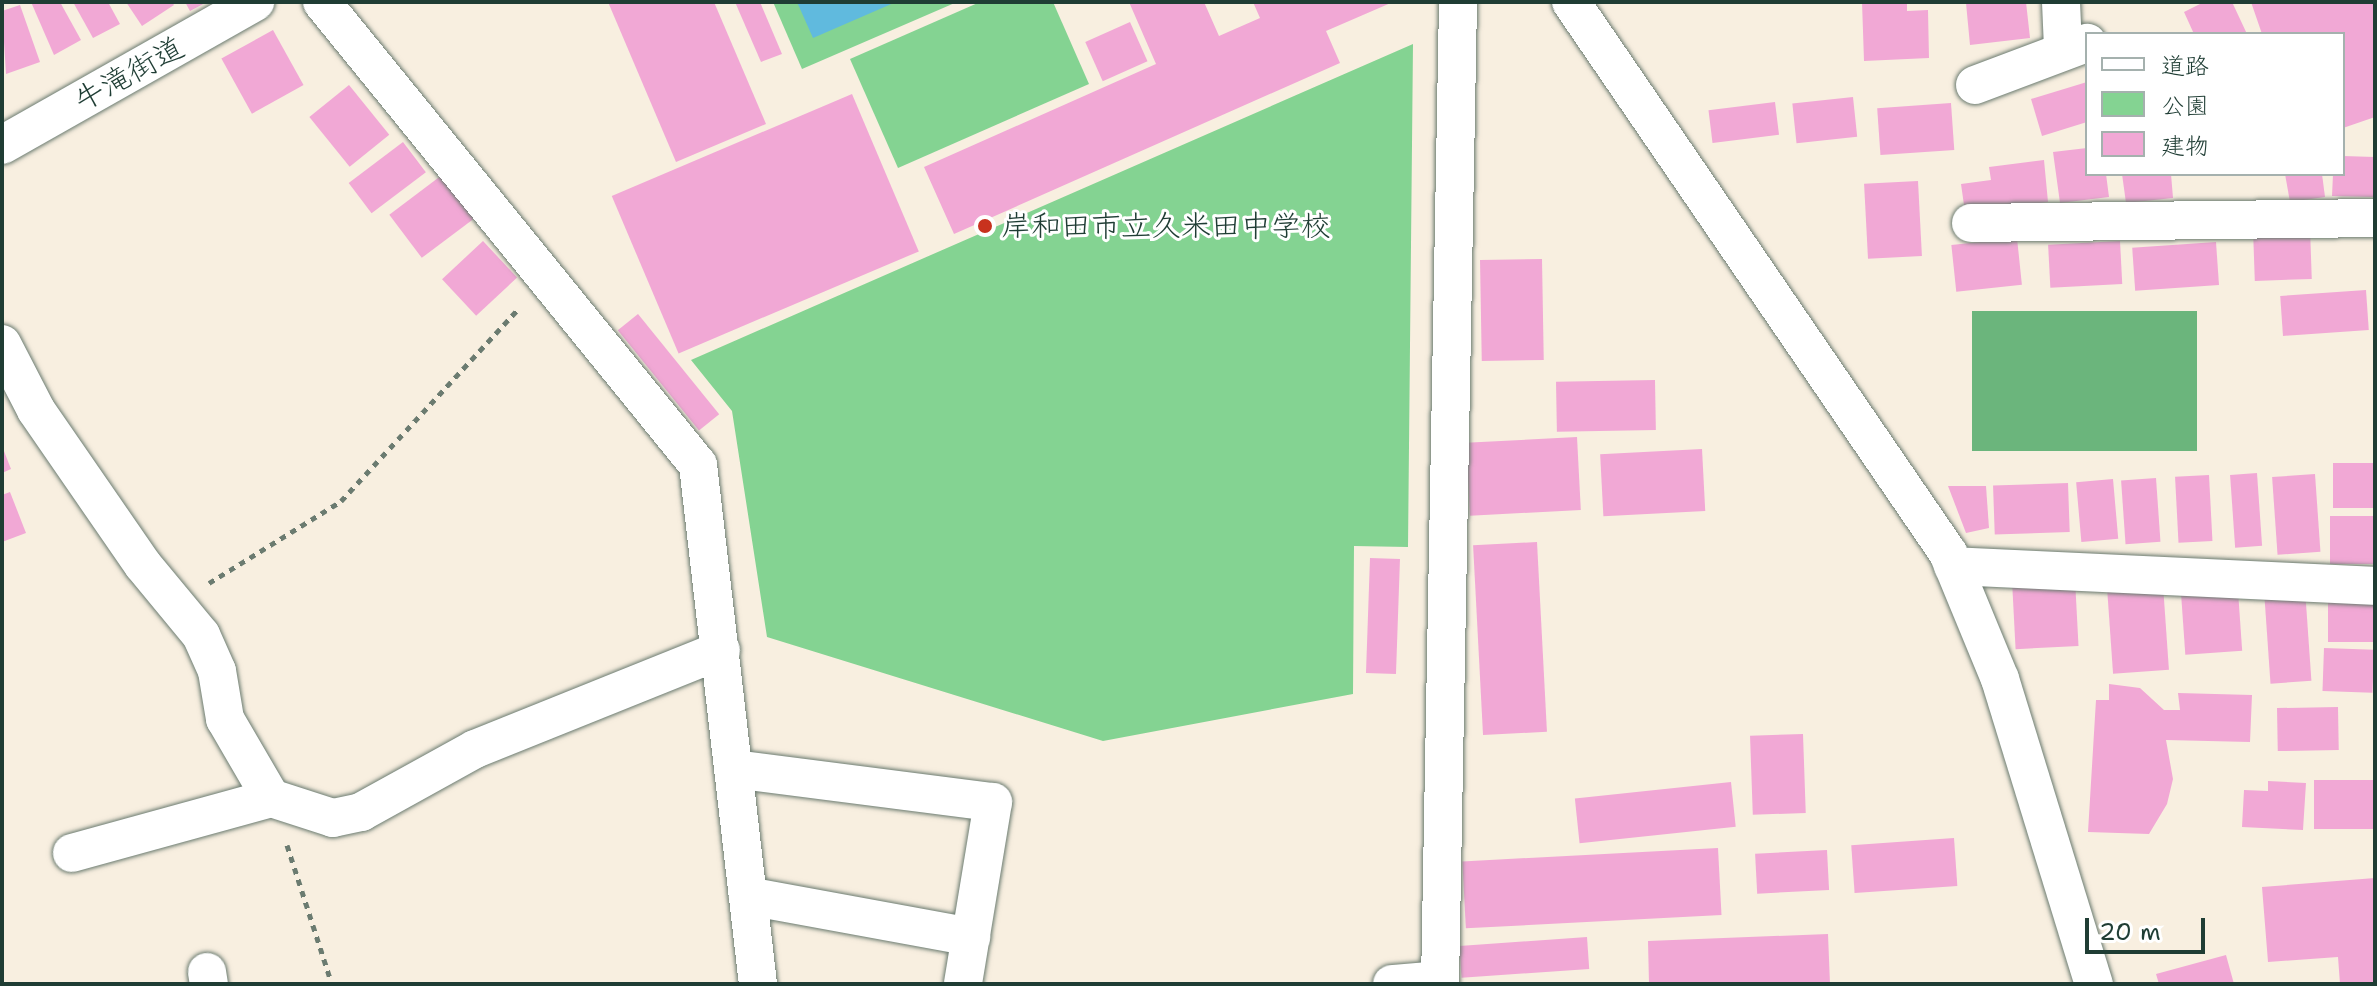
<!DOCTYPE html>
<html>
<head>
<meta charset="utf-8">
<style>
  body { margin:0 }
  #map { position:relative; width:2377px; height:986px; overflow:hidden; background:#f8efe0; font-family:"Shantell Sans","Klee One",sans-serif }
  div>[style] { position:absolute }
  .green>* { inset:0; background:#84d392 }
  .forest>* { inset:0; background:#6bb57c; transform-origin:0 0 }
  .water>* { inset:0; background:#60bade }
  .building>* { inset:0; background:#f1a8d5; transform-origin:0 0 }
  .path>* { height:5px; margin-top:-2.5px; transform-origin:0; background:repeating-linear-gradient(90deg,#6b7b70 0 6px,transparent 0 12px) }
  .roads { filter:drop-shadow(0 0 2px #6b7b70) drop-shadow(0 0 2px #6b7b70) }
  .minor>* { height:38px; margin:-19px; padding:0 19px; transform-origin:19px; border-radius:19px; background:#fff }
  .dots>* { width:22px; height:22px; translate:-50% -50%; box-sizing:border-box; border:4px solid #fff; border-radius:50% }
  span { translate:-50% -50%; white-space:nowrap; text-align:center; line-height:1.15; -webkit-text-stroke:6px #fff; paint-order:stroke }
  .street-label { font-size:30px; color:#1f3d34 }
  .poi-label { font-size:30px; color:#1f3d34 }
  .left { translate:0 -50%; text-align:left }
  .frame { position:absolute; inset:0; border:4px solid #1f3d34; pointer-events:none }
  .legend { position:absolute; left:2085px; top:32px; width:260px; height:144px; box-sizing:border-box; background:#fff; border:2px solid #a5b1ae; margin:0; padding:10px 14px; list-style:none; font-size:24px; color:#1f3d34 }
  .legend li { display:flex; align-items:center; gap:16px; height:40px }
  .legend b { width:40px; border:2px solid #a5b1ae }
  .scale { position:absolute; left:2085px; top:918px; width:120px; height:36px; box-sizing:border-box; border:4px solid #1f3d34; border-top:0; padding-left:10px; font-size:24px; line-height:28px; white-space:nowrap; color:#1f3d34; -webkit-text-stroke:6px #fff; paint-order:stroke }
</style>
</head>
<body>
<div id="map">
  <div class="green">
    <div style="clip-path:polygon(773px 2px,957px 2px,802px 69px)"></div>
    <div style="clip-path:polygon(980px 2px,1053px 2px,1089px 84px,898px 168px,850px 59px)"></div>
    <div style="clip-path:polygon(1413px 44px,1408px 547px,1354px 546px,1353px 694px,1103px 741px,767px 637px,732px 411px,691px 360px)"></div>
  </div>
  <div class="forest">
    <div style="left:2197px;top:311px;width:140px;height:225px;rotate:90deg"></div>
  </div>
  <div class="water">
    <div style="clip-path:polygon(797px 2px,896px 2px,813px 38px)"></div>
  </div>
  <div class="building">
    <div style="clip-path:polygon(31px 2px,60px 2px,81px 40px,54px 55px)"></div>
    <div style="clip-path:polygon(73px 2px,108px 2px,120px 24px,93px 38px)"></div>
    <div style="clip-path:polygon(126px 2px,172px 2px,174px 5px,142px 26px)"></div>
    <div style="clip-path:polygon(185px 2px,207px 2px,190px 11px)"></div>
    <div style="clip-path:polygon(608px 2px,714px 2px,766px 124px,676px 162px)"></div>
    <div style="clip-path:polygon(735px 2px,760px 2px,782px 54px,761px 62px)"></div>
    <div style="clip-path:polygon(1129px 2px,1204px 2px,1219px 36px,1260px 18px,1253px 2px,1393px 2px,1326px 31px,1340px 63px,954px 234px,924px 167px,1156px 64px)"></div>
    <div style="clip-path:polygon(1862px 2px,1907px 2px,1907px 11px,1928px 10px,1929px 58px,1864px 61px)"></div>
    <div style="clip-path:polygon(2026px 2px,2030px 38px,1970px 45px,1966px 3px)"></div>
    <div style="clip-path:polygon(2204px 2px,2232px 2px,2247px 34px,2194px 34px,2184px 12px)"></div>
    <div style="clip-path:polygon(2251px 2px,2375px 2px,2375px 117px,2343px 128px,2343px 34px,2262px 34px)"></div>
    <div style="clip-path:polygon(20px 5px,40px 62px,6px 74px,2px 11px)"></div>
    <div style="left:1130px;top:22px;width:43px;height:49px;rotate:66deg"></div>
    <div style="left:273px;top:30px;width:63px;height:59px;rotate:61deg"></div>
    <div style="clip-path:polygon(2087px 82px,2087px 122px,2042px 136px,2031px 99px)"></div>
    <div style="left:349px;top:85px;width:64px;height:51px;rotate:51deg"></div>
    <div style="left:852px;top:94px;width:171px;height:261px;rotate:67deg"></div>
    <div style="left:1853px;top:97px;width:40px;height:61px;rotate:84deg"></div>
    <div style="left:1775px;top:102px;width:33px;height:67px;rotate:83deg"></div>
    <div style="left:1951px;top:103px;width:47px;height:74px;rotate:86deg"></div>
    <div style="left:403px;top:142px;width:38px;height:68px;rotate:53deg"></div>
    <div style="clip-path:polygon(2087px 148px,2087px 174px,2106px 174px,2109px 197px,2060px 203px,2053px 152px)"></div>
    <div style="clip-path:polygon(2343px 156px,2375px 157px,2375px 197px,2332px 196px,2333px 174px,2343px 174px)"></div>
    <div style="clip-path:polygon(2044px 160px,2048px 202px,1965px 212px,1961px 184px,1991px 180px,1989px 167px)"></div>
    <div style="clip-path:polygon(2122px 174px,2171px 174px,2173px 198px,2126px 203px)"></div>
    <div style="clip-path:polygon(2285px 174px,2322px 174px,2325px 197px,2290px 202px)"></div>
    <div style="left:442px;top:175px;width:54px;height:66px;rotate:53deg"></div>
    <div style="left:1918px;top:181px;width:75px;height:54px;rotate:87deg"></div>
    <div style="left:2310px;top:228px;width:51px;height:57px;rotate:88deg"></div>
    <div style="left:2017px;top:238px;width:47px;height:66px;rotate:84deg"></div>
    <div style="left:483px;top:241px;width:50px;height:56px;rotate:47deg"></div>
    <div style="left:2120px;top:241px;width:43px;height:72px;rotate:87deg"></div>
    <div style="left:2216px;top:242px;width:43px;height:84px;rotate:86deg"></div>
    <div style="left:1542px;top:259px;width:101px;height:62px;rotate:89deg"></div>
    <div style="left:2366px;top:290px;width:40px;height:86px;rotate:86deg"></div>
    <div style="left:638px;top:314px;width:129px;height:26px;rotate:51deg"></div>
    <div style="left:1655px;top:380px;width:50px;height:99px;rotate:89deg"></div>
    <div style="left:1577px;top:437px;width:73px;height:111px;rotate:87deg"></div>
    <div style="clip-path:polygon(2px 446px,11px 469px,2px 473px)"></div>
    <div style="left:1702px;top:449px;width:62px;height:102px;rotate:87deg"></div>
    <div style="left:2375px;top:463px;width:45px;height:42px;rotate:90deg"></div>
    <div style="left:2257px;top:473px;width:73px;height:27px;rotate:86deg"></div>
    <div style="left:2315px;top:474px;width:78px;height:43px;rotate:86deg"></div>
    <div style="left:2209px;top:475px;width:66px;height:34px;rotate:87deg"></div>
    <div style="left:2156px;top:478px;width:64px;height:35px;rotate:86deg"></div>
    <div style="left:2113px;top:479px;width:60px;height:37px;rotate:85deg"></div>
    <div style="left:2068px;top:483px;width:49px;height:75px;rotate:88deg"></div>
    <div style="clip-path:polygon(1948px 486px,1986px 486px,1989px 528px,1966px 533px)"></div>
    <div style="clip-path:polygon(10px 492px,26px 533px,2px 542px,2px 495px)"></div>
    <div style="left:2375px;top:516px;width:48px;height:45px;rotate:90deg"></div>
    <div style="left:1537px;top:542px;width:190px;height:64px;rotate:87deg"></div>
    <div style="left:1370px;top:558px;width:30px;height:115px;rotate:2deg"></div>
    <div style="left:2075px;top:579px;width:67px;height:63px;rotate:87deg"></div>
    <div style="left:2163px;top:585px;width:85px;height:56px;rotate:86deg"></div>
    <div style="left:2305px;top:589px;width:92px;height:41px;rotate:86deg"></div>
    <div style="left:2238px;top:591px;width:60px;height:57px;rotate:86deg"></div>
    <div style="left:2375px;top:599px;width:43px;height:47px;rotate:90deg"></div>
    <div style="left:2324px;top:648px;width:50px;height:43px;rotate:2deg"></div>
    <div style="clip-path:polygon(2109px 684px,2140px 688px,2164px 710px,2180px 710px,2178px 693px,2252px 695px,2250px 742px,2166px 740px,2173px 779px,2167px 804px,2149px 834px,2088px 832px,2096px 700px,2109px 700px)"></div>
    <div style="left:2338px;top:707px;width:43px;height:61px;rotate:89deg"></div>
    <div style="left:1803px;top:734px;width:79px;height:53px;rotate:88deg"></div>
    <div style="left:2375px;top:780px;width:49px;height:61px;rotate:90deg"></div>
    <div style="clip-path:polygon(2268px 781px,2306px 783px,2303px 830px,2242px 827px,2244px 790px,2268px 791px)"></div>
    <div style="left:1731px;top:782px;width:45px;height:157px;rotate:84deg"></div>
    <div style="left:1954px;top:838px;width:48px;height:103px;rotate:86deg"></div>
    <div style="left:1718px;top:848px;width:67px;height:256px;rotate:87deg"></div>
    <div style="left:1827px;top:850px;width:40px;height:72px;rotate:87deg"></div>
    <div style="clip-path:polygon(2375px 878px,2375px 984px,2340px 984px,2338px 957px,2268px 962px,2262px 887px)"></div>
    <div style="clip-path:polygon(1828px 934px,1830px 984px,1649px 984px,1648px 941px)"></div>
    <div style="left:1587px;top:937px;width:32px;height:128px;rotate:86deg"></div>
    <div style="clip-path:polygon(2226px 955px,2234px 984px,2159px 984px,2156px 974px)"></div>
  </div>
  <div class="path">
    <div style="left:209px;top:583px;width:155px;rotate:-31.8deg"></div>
    <div style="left:341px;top:501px;width:263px;rotate:-47.3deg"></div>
    <div style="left:287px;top:845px;width:146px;rotate:72.1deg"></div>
  </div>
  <div class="roads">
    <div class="minor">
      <div style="left:322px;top:2px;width:596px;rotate:50.92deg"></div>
      <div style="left:698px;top:465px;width:522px;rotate:83.41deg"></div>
      <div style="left:1571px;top:2px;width:668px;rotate:55.62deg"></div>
      <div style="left:1948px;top:553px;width:136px;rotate:67.6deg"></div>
      <div style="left:2000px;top:679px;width:319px;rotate:72.9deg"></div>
      <div style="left:2061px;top:2px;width:46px;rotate:87.5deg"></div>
      <div style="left:1975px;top:85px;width:120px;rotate:-20.6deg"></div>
      <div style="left:2px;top:145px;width:291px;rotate:-29.5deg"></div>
      <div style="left:1971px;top:223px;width:404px;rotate:-0.7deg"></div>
      <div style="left:2px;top:344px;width:74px;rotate:62.7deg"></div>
      <div style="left:36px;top:410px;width:188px;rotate:55.4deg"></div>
      <div style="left:143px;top:565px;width:91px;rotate:50.4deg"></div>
      <div style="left:201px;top:635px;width:39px;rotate:66deg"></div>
      <div style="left:217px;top:671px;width:49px;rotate:80.5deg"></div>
      <div style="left:225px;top:719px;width:91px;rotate:59.8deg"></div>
      <div style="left:271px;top:798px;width:65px;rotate:17.9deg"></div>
      <div style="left:333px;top:818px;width:29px;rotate:-12deg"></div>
      <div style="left:361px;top:812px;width:130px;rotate:-28.9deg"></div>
      <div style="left:475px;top:749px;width:265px;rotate:-21.9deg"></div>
      <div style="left:1953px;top:566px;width:422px;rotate:2.7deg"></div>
      <div style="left:734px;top:769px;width:261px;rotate:7.3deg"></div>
      <div style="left:993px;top:802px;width:184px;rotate:99.4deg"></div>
      <div style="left:72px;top:853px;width:206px;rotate:-15.4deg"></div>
      <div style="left:748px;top:896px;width:227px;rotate:10.4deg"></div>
      <div style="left:207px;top:972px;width:12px;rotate:81deg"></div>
      <div style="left:1392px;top:984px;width:48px;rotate:-4.8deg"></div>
      <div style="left:1440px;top:984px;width:982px;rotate:-88.95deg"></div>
    </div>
  </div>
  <div class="dots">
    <div style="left:985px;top:226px;background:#c8321e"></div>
  </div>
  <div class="street-label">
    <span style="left:129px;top:74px;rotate:-29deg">牛滝街道</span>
  </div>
  <div class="poi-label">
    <span class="left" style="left:1001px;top:226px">岸和田市立久米田中学校</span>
  </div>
  <div class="frame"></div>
  <ul class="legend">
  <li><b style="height:10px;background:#fff"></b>道路</li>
  <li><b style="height:22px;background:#84d392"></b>公園</li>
  <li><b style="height:22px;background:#f1a8d5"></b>建物</li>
  </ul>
  <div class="scale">20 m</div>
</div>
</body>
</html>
